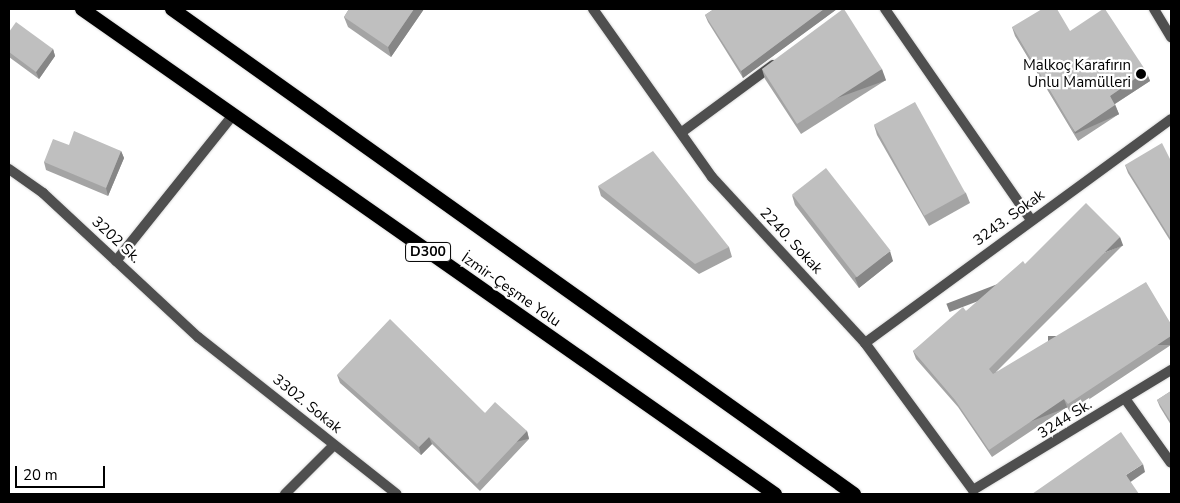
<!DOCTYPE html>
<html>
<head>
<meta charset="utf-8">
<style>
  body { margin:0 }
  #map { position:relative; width:1180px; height:503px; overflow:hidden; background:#fff; font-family:"Nunito Sans",sans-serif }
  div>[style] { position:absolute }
  .roads { filter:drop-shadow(0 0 1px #dbdbdb) drop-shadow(0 0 1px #dbdbdb) }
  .minor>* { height:10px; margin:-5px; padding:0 5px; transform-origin:5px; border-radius:5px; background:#4f4f4f }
  .tertiary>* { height:10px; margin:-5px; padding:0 5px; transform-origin:5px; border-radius:5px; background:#4f4f4f }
  .trunk>* { height:14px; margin:-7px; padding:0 7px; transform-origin:7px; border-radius:7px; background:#000 }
  .wall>* { inset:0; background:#a4a4a4 }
  .shaded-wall>* { inset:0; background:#868686; transform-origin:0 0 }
  .building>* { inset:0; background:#bfbfbf; transform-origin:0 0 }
  .dots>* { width:14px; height:14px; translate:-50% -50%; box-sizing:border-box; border:2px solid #fff; border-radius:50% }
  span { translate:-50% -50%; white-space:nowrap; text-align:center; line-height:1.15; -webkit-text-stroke:4.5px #fff; paint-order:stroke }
  .shield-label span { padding:1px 4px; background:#fff; border:1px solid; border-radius:4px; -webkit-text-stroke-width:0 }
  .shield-label { font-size:14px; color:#000; font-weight:700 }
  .poi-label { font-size:15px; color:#000 }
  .right { translate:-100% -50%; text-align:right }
  .street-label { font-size:15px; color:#000 }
  .frame { position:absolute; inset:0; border:10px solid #000; pointer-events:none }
  .scale { position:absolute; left:15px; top:466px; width:90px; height:22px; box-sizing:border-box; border:2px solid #000; border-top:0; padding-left:6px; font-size:15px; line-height:18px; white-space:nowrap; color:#000; -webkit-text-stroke:4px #fff; paint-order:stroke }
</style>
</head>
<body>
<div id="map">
  <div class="roads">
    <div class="minor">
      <div style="left:593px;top:9px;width:206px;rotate:54.7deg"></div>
      <div style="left:712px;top:177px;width:226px;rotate:47.3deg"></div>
      <div style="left:865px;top:343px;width:182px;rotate:53.7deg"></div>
      <div style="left:973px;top:490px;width:232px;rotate:-31.2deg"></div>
      <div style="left:885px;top:9px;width:257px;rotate:55.3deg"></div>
      <div style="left:682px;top:132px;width:113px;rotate:-36.4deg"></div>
      <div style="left:9px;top:169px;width:42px;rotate:35.2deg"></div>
      <div style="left:43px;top:193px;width:212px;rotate:42.9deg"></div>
      <div style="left:198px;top:337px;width:253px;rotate:38.3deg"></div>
      <div style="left:116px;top:261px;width:187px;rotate:-51.3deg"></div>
      <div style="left:865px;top:343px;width:379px;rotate:-36.2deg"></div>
      <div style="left:1126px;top:400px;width:77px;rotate:54.5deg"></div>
      <div style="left:285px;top:494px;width:69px;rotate:-45deg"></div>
    </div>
    <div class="tertiary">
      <div style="left:1154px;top:9px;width:33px;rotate:59deg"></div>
    </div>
    <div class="trunk">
      <div style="left:82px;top:9px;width:846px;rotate:34.99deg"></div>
      <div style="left:172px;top:9px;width:837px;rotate:35.42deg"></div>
    </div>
  </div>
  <div class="wall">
    <div style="clip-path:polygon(349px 9px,424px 9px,391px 57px,348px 27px,344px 17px)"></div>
    <div style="clip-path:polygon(714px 9px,837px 9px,743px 78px,708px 22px,705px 15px)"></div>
    <div style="clip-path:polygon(1012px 27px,1070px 31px,1146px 71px,1150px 81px,1115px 104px,1119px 114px,1078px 141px,1015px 36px)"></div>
    <div style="clip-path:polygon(9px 32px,53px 49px,55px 56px,39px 79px,9px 57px)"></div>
    <div style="clip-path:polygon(762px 69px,886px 80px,801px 134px,765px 79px)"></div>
    <div style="clip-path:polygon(874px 125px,966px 193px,970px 203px,929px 226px,877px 135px)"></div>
    <div style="clip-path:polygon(69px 145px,121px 151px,124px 158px,108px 196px,46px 170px,44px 162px)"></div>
    <div style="clip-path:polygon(1171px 161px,1171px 242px,1128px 173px,1125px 165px)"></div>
    <div style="clip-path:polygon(598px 186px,729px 247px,732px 257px,699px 274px,601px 196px)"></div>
    <div style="clip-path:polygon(792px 195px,893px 261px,859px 288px,795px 205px)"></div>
    <div style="clip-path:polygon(1123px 245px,996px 372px,1171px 324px,1171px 345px,1070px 412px,1067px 407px,992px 457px,958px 407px,916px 359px,913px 351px,966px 311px)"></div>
    <div style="clip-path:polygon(337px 375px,485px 413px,527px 431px,529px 439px,480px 491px,432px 444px,421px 455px,340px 383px)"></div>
    <div style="clip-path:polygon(1171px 391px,1171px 425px,1160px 407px,1157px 400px)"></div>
  </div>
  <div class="shaded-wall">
    <div style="clip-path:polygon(414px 9px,424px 9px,391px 57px,388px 47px)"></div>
    <div style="clip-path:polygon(824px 9px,837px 9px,743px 78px,741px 71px)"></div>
    <div style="clip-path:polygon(53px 49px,55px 56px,39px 79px,36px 72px)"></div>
    <div style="left:882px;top:69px;width:12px;height:101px;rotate:70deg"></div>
    <div style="clip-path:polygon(1146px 71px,1150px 81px,1113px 105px,1110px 96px)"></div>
    <div style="left:1115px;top:105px;width:10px;height:48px;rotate:66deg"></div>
    <div style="clip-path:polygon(121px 151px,124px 158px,108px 196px,106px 188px)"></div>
    <div style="left:1120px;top:237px;width:9px;height:186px;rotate:69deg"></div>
    <div style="clip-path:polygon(890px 251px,893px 261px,859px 288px,855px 278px)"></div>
    <div style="left:1171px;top:336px;width:9px;height:123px;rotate:90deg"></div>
    <div style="left:1064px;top:399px;width:9px;height:91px;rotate:69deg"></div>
    <div style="left:527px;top:431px;width:8px;height:73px;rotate:76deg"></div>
    <div style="clip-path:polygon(429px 437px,432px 444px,421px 455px,419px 447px)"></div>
    <div style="clip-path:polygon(1143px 464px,1145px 472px,1129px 483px,1126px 475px)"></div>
  </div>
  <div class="building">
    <div style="clip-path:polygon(349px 9px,414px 9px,388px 47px,344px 17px)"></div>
    <div style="clip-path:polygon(714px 9px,824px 9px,741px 71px,705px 15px)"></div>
    <div style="clip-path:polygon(843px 9px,844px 9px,882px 69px,797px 124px,762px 69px)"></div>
    <div style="clip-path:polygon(1042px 9px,1057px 9px,1070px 31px,1103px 9px,1105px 9px,1146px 71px,1110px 96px,1115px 105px,1075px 132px,1012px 27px)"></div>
    <div style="clip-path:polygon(16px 22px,53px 49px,36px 72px,9px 52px,9px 32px)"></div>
    <div style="left:915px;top:102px;width:104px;height:47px;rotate:61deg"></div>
    <div style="clip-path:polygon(74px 131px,121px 151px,106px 188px,44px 162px,53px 139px,69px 145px)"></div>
    <div style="clip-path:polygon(1162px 143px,1171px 161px,1171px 239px,1125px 165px)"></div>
    <div style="clip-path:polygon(653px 151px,729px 247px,695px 264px,598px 186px)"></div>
    <div style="left:826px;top:168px;width:105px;height:43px;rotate:52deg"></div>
    <div style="clip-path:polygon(1086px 203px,1120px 237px,989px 369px,993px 374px,1146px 282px,1171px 324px,1171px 336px,1068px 404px,1064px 399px,989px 450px,955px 400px,913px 351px,963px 307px,966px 311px,1023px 261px,1025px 264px)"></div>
    <div style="clip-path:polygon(390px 319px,485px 413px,495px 402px,527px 431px,477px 484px,429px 437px,419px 447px,337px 375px)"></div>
    <div style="clip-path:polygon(1171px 391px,1171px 422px,1157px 400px)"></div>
    <div style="clip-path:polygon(1121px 432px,1143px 464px,1126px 475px,1139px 494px,1032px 494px)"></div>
  </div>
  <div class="dots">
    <div style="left:1141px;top:74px;background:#000"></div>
  </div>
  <div class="shield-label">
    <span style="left:428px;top:252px">D300</span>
  </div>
  <div class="poi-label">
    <span class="right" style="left:1131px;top:74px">Malkoç Karafırın<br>Unlu Mamülleri</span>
  </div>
  <div class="street-label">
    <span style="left:1009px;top:218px;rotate:-36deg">3243. Sokak</span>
    <span style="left:116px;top:240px;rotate:43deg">3202 Sk.</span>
    <span style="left:791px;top:241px;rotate:47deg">2240. Sokak</span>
    <span style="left:511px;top:290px;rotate:35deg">İzmir-Çeşme Yolu</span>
    <span style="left:307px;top:404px;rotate:39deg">3302. Sokak</span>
    <span style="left:1065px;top:419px;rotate:-32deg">3244 Sk.</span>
  </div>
  <div class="frame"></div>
  <div class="scale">20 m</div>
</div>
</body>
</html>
